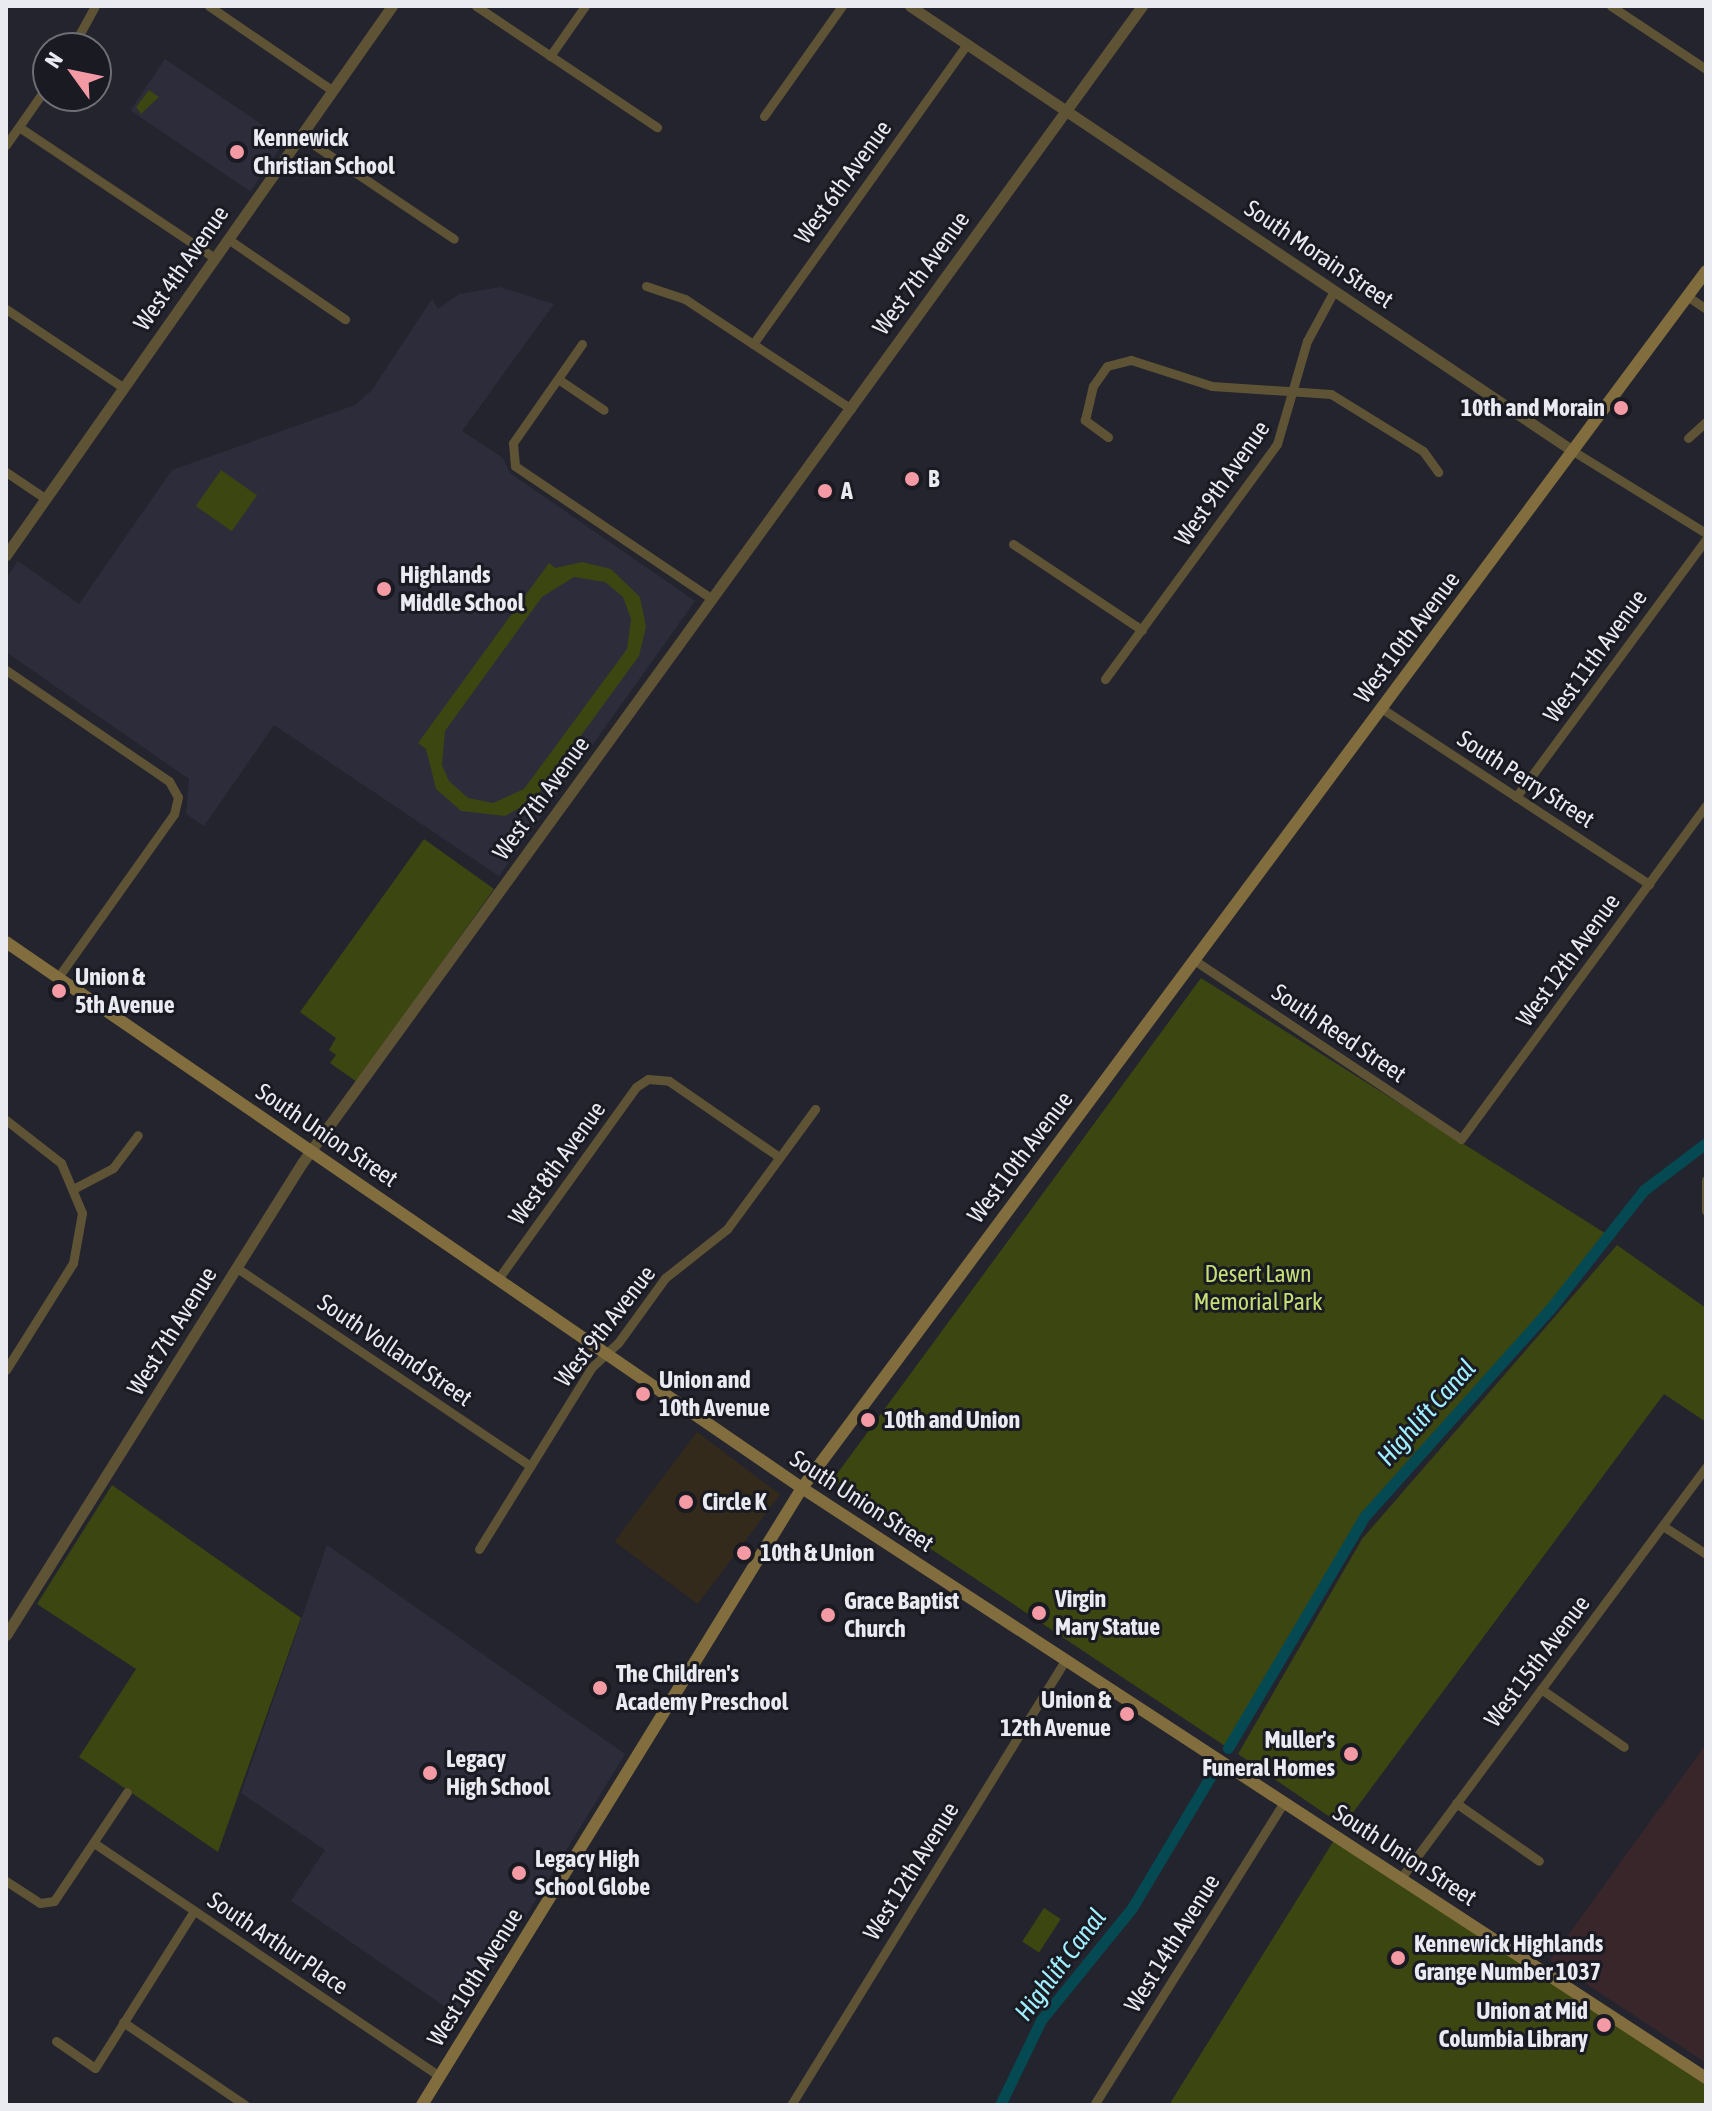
<!DOCTYPE html>
<html>
<head>
<meta charset="utf-8">
<style>
  body { margin:0 }
  #map { position:relative; width:1712px; height:2111px; overflow:hidden; background:#23242d; font-family:"Asap Condensed",sans-serif }
  div>[style] { position:absolute }
  .commercial>* { inset:0; background:#342a1b; transform-origin:0 0 }
  .industrial>* { inset:0; background:#39262a }
  .built>* { inset:0; background:#2c2c3b; transform-origin:0 0 }
  .green>* { inset:0; background:#3b4611; transform-origin:0 0 }
  .canal>* { height:11px; margin:-5.5px; padding:0 5.5px; transform-origin:5.5px; border-radius:5.5px; background:#054953 }
  .minor>* { height:9px; margin:-4.5px; padding:0 4.5px; transform-origin:4.5px; border-radius:4.5px; background:#5f5336 }
  .tertiary>* { height:11px; margin:-5.5px; padding:0 5.5px; transform-origin:5.5px; border-radius:5.5px; background:#5f5336 }
  .secondary>* { height:12px; margin:-6px; padding:0 6px; transform-origin:6px; border-radius:6px; background:#816d3d }
  .dots>* { width:22px; height:22px; translate:-50% -50%; box-sizing:border-box; border:4px solid #1a1a23; border-radius:50% }
  span { translate:-50% -50%; white-space:nowrap; text-align:center; line-height:1.15; -webkit-text-stroke:6px #1a1a23; paint-order:stroke }
  .poi-label { font-size:24px; color:#eaebf1; font-weight:700 }
  .left { translate:0 -50%; text-align:left }
  .right { translate:-100% -50%; text-align:right }
  .street-label { font-size:24px; color:#eaebf1 }
  .park-label { font-size:24px; color:#c5de75 }
  .water-label { font-size:26px; color:#a0efff; font-style:italic }
  .frame { position:absolute; inset:0; border:8px solid #eaebf1; pointer-events:none }
  .north { position:absolute; left:32px; top:32px; width:80px; height:80px; box-sizing:border-box; background:#1a1a23; border:2px solid #6d6e75; border-radius:50%; rotate:303deg; font-size:22px; font-weight:700; line-height:32px; text-align:center; color:#eaebf1 }
  .north::after { content:''; display:block; margin:auto; width:28px; height:36px; background:#f49aa5; clip-path:polygon(50% 0,100% 100%,50% 72%,0 100%) }
</style>
</head>
<body>
<div id="map">
  <div class="commercial">
    <div style="left:697px;top:1432px;width:104px;height:137px;rotate:37deg"></div>
  </div>
  <div class="industrial">
    <div style="clip-path:polygon(1706px 1744px,1706px 2063px,1550px 1960px)"></div>
  </div>
  <div class="built">
    <div style="left:165px;top:59px;width:145px;height:62px;rotate:34deg"></div>
    <div style="clip-path:polygon(500px 287px,554px 304px,462px 431px,503px 458px,510px 473px,695px 601px,499px 876px,274px 725px,204px 826px,186px 814px,189px 779px,6px 652px,6px 578px,18px 561px,79px 604px,172px 470px,355px 405px,372px 390px,432px 299px,438px 309px,459px 294px)"></div>
    <div style="clip-path:polygon(327px 1545px,625px 1754px,463px 2019px,291px 1901px,325px 1850px,241px 1793px)"></div>
  </div>
  <div class="green">
    <div style="clip-path:polygon(149px 90px,159px 97px,141px 114px,136px 107px)"></div>
    <div style="left:221px;top:470px;width:44px;height:44px;rotate:35deg"></div>
    <div style="clip-path:polygon(evenodd,582px 562px,611px 569px,640px 597px,646px 627px,639px 656px,534px 800px,505px 816px,461px 811px,436px 789px,426px 749px,418px 743px,549px 563px,555px 568px,582px 562px,574px 577px,605px 582px,623px 597px,631px 619px,627px 649px,524px 789px,493px 803px,468px 798px,449px 781px,442px 765px,445px 731px,542px 597px,574px 577px)"></div>
    <div style="clip-path:polygon(424px 839px,494px 889px,357px 1082px,330px 1063px,336px 1055px,329px 1050px,336px 1038px,300px 1012px)"></div>
    <div style="clip-path:polygon(1201px 978px,1608px 1235px,1362px 1521px,1228px 1748px,831px 1482px)"></div>
    <div style="clip-path:polygon(1617px 1245px,1706px 1308px,1706px 1422px,1664px 1394px,1343px 1826px,1238px 1754px,1362px 1539px)"></div>
    <div style="clip-path:polygon(112px 1485px,301px 1618px,218px 1852px,79px 1757px,136px 1669px,37px 1604px)"></div>
    <div style="clip-path:polygon(1336px 1837px,1706px 2078px,1706px 2105px,1169px 2105px)"></div>
    <div style="left:1044px;top:1908px;width:20px;height:40px;rotate:33deg"></div>
  </div>
  <div class="canal">
    <div style="left:1228px;top:1748px;width:268px;rotate:-59.5deg"></div>
    <div style="left:1364px;top:1517px;width:279px;rotate:-48.2deg"></div>
    <div style="left:1550px;top:1309px;width:152px;rotate:-51.7deg"></div>
    <div style="left:1644px;top:1190px;width:78px;rotate:-37.2deg"></div>
    <div style="left:1000px;top:2105px;width:94px;rotate:-64.2deg"></div>
    <div style="left:1041px;top:2020px;width:144px;rotate:-50.9deg"></div>
    <div style="left:1132px;top:1908px;width:158px;rotate:-59.2deg"></div>
  </div>
  <div class="minor">
    <div style="left:209px;top:6px;width:150px;rotate:34.4deg"></div>
    <div style="left:476px;top:6px;width:218px;rotate:33.8deg"></div>
    <div style="left:1611px;top:6px;width:114px;rotate:33.6deg"></div>
    <div style="left:72px;top:48px;width:48px;rotate:-61.3deg"></div>
    <div style="left:550px;top:56px;width:61px;rotate:-55deg"></div>
    <div style="left:764px;top:116px;width:135px;rotate:-54.7deg"></div>
    <div style="left:19px;top:127px;width:236px;rotate:33.8deg"></div>
    <div style="left:301px;top:136px;width:184px;rotate:33.9deg"></div>
    <div style="left:6px;top:145px;width:73px;rotate:-55deg"></div>
    <div style="left:228px;top:239px;width:142px;rotate:34.4deg"></div>
    <div style="left:646px;top:286px;width:41px;rotate:18.4deg"></div>
    <div style="left:685px;top:299px;width:199px;rotate:33.5deg"></div>
    <div style="left:1687px;top:296px;width:23px;rotate:34deg"></div>
    <div style="left:6px;top:309px;width:142px;rotate:33.8deg"></div>
    <div style="left:582px;top:344px;width:121px;rotate:124.9deg"></div>
    <div style="left:513px;top:443px;width:23px;rotate:85deg"></div>
    <div style="left:515px;top:466px;width:236px;rotate:34deg"></div>
    <div style="left:753px;top:344px;width:369px;rotate:-54.5deg"></div>
    <div style="left:558px;top:379px;width:55px;rotate:34deg"></div>
    <div style="left:1108px;top:437px;width:29px;rotate:-144deg"></div>
    <div style="left:1085px;top:420px;width:35px;rotate:-77deg"></div>
    <div style="left:1093px;top:386px;width:24px;rotate:-55deg"></div>
    <div style="left:1107px;top:366px;width:25px;rotate:-14deg"></div>
    <div style="left:1131px;top:360px;width:85px;rotate:17.8deg"></div>
    <div style="left:1212px;top:386px;width:119px;rotate:3.8deg"></div>
    <div style="left:1331px;top:394px;width:108px;rotate:31.8deg"></div>
    <div style="left:1423px;top:451px;width:26px;rotate:54deg"></div>
    <div style="left:1688px;top:438px;width:24px;rotate:-42deg"></div>
    <div style="left:1573px;top:451px;width:156px;rotate:31.7deg"></div>
    <div style="left:6px;top:472px;width:48px;rotate:34deg"></div>
    <div style="left:1013px;top:544px;width:155px;rotate:33.7deg"></div>
    <div style="left:6px;top:670px;width:197px;rotate:34.3deg"></div>
    <div style="left:169px;top:781px;width:18px;rotate:61deg"></div>
    <div style="left:178px;top:797px;width:17px;rotate:103deg"></div>
    <div style="left:174px;top:814px;width:200px;rotate:125.4deg"></div>
    <div style="left:1105px;top:679px;width:291px;rotate:-53.8deg"></div>
    <div style="left:1277px;top:444px;width:107px;rotate:-73.8deg"></div>
    <div style="left:1307px;top:341px;width:57px;rotate:-61.6deg"></div>
    <div style="left:1381px;top:708px;width:321px;rotate:33.3deg"></div>
    <div style="left:1516px;top:797px;width:320px;rotate:-53.6deg"></div>
    <div style="left:1194px;top:960px;width:321px;rotate:33.8deg"></div>
    <div style="left:1461px;top:1139px;width:414px;rotate:-53.7deg"></div>
    <div style="left:6px;top:1120px;width:70px;rotate:38deg"></div>
    <div style="left:61px;top:1163px;width:54px;rotate:67.2deg"></div>
    <div style="left:82px;top:1213px;width:51px;rotate:100.2deg"></div>
    <div style="left:73px;top:1263px;width:126px;rotate:122.1deg"></div>
    <div style="left:1706px;top:1180px;width:31px;rotate:90deg"></div>
    <div style="left:75px;top:1188px;width:43px;rotate:-27.8deg"></div>
    <div style="left:113px;top:1168px;width:41px;rotate:-52.9deg"></div>
    <div style="left:237px;top:1268px;width:354px;rotate:34deg"></div>
    <div style="left:498px;top:1279px;width:236px;rotate:-54.3deg"></div>
    <div style="left:636px;top:1087px;width:14px;rotate:-34deg"></div>
    <div style="left:648px;top:1079px;width:21px;rotate:5deg"></div>
    <div style="left:669px;top:1081px;width:134px;rotate:34.6deg"></div>
    <div style="left:1663px;top:1526px;width:51px;rotate:33.1deg"></div>
    <div style="left:479px;top:1549px;width:214px;rotate:-58.2deg"></div>
    <div style="left:592px;top:1367px;width:35px;rotate:-43deg"></div>
    <div style="left:618px;top:1343px;width:80px;rotate:-54.1deg"></div>
    <div style="left:665px;top:1278px;width:79px;rotate:-38.3deg"></div>
    <div style="left:727px;top:1229px;width:149px;rotate:-53.7deg"></div>
    <div style="left:1541px;top:1689px;width:101px;rotate:34.9deg"></div>
    <div style="left:1456px;top:1803px;width:101px;rotate:34.9deg"></div>
    <div style="left:94px;top:1843px;width:417px;rotate:34deg"></div>
    <div style="left:1401px;top:1878px;width:512px;rotate:-53.42deg"></div>
    <div style="left:6px;top:1881px;width:40px;rotate:32.9deg"></div>
    <div style="left:40px;top:1903px;width:14px;rotate:-8deg"></div>
    <div style="left:54px;top:1901px;width:131px;rotate:-56.2deg"></div>
    <div style="left:123px;top:2022px;width:148px;rotate:34.2deg"></div>
    <div style="left:56px;top:2041px;width:47px;rotate:34.7deg"></div>
    <div style="left:95px;top:2068px;width:186px;rotate:-57.8deg"></div>
    <div style="left:791px;top:2105px;width:524px;rotate:-58.34deg"></div>
    <div style="left:1094px;top:2105px;width:358px;rotate:-57.9deg"></div>
  </div>
  <div class="tertiary">
    <div style="left:910px;top:6px;width:798px;rotate:33.87deg"></div>
    <div style="left:6px;top:555px;width:671px;rotate:-54.89deg"></div>
    <div style="left:6px;top:1635px;width:557px;rotate:-57.91deg"></div>
    <div style="left:302px;top:1163px;width:1430px;rotate:-54.02deg"></div>
  </div>
  <div class="secondary">
    <div style="left:6px;top:942px;width:965px;rotate:34.45deg"></div>
    <div style="left:802px;top:1488px;width:1079px;rotate:33.13deg"></div>
    <div style="left:422px;top:2105px;width:725px;rotate:-58.37deg"></div>
    <div style="left:802px;top:1488px;width:1516px;rotate:-53.39deg"></div>
  </div>
  <div class="dots">
    <div style="left:237px;top:152px;background:#f49aa5"></div>
    <div style="left:1621px;top:408px;background:#f49aa5"></div>
    <div style="left:912px;top:479px;background:#f49aa5"></div>
    <div style="left:825px;top:491px;background:#f49aa5"></div>
    <div style="left:384px;top:589px;background:#f49aa5"></div>
    <div style="left:59px;top:991px;background:#f49aa5"></div>
    <div style="left:643px;top:1394px;background:#f49aa5"></div>
    <div style="left:868px;top:1420px;background:#f49aa5"></div>
    <div style="left:686px;top:1502px;background:#f49aa5"></div>
    <div style="left:744px;top:1553px;background:#f49aa5"></div>
    <div style="left:1039px;top:1613px;background:#f49aa5"></div>
    <div style="left:828px;top:1615px;background:#f49aa5"></div>
    <div style="left:600px;top:1688px;background:#f49aa5"></div>
    <div style="left:1127px;top:1714px;background:#f49aa5"></div>
    <div style="left:1351px;top:1754px;background:#f49aa5"></div>
    <div style="left:430px;top:1773px;background:#f49aa5"></div>
    <div style="left:519px;top:1873px;background:#f49aa5"></div>
    <div style="left:1398px;top:1958px;background:#f49aa5"></div>
    <div style="left:1604px;top:2025px;background:#f49aa5"></div>
  </div>
  <div class="poi-label">
    <span class="left" style="left:253px;top:152px">Kennewick<br>Christian School</span>
    <span class="right" style="left:1605px;top:408px">10th and Morain</span>
    <span class="left" style="left:928px;top:479px">B</span>
    <span class="left" style="left:841px;top:491px">A</span>
    <span class="left" style="left:400px;top:589px">Highlands<br>Middle School</span>
    <span class="left" style="left:75px;top:991px">Union &amp;<br>5th Avenue</span>
    <span class="left" style="left:659px;top:1394px">Union and<br>10th Avenue</span>
    <span class="left" style="left:884px;top:1420px">10th and Union</span>
    <span class="left" style="left:702px;top:1502px">Circle K</span>
    <span class="left" style="left:760px;top:1553px">10th &amp; Union</span>
    <span class="left" style="left:1055px;top:1613px">Virgin<br>Mary Statue</span>
    <span class="left" style="left:844px;top:1615px">Grace Baptist<br>Church</span>
    <span class="left" style="left:616px;top:1688px">The Children's<br>Academy Preschool</span>
    <span class="right" style="left:1111px;top:1714px">Union &amp;<br>12th Avenue</span>
    <span class="right" style="left:1335px;top:1754px">Muller's<br>Funeral Homes</span>
    <span class="left" style="left:446px;top:1773px">Legacy<br>High School</span>
    <span class="left" style="left:535px;top:1873px">Legacy High<br>School Globe</span>
    <span class="left" style="left:1414px;top:1958px">Kennewick Highlands<br>Grange Number 1037</span>
    <span class="right" style="left:1588px;top:2025px">Union at Mid<br>Columbia Library</span>
  </div>
  <div class="street-label">
    <span style="left:843px;top:182px;rotate:-54deg">West 6th Avenue</span>
    <span style="left:1319px;top:254px;rotate:34deg">South Morain Street</span>
    <span style="left:181px;top:268px;rotate:-55deg">West 4th Avenue</span>
    <span style="left:921px;top:273px;rotate:-54deg">West 7th Avenue</span>
    <span style="left:1222px;top:483px;rotate:-55deg">West 9th Avenue</span>
    <span style="left:1407px;top:637px;rotate:-53deg">West 10th Avenue</span>
    <span style="left:1595px;top:656px;rotate:-54deg">West 11th Avenue</span>
    <span style="left:1526px;top:779px;rotate:33deg">South Perry Street</span>
    <span style="left:541px;top:798px;rotate:-54deg">West 7th Avenue</span>
    <span style="left:1568px;top:960px;rotate:-54deg">West 12th Avenue</span>
    <span style="left:1339px;top:1033px;rotate:34deg">South Reed Street</span>
    <span style="left:327px;top:1135px;rotate:34deg">South Union Street</span>
    <span style="left:1020px;top:1157px;rotate:-53deg">West 10th Avenue</span>
    <span style="left:557px;top:1163px;rotate:-54deg">West 8th Avenue</span>
    <span style="left:605px;top:1326px;rotate:-52deg">West 9th Avenue</span>
    <span style="left:172px;top:1331px;rotate:-58deg">West 7th Avenue</span>
    <span style="left:395px;top:1350px;rotate:34deg">South Volland Street</span>
    <span style="left:862px;top:1501px;rotate:33deg">South Union Street</span>
    <span style="left:1537px;top:1661px;rotate:-53deg">West 15th Avenue</span>
    <span style="left:1405px;top:1855px;rotate:33deg">South Union Street</span>
    <span style="left:911px;top:1871px;rotate:-58deg">West 12th Avenue</span>
    <span style="left:278px;top:1943px;rotate:34deg">South Arthur Place</span>
    <span style="left:1172px;top:1943px;rotate:-58deg">West 14th Avenue</span>
    <span style="left:475px;top:1977px;rotate:-58deg">West 10th Avenue</span>
  </div>
  <div class="park-label">
    <span style="left:1258px;top:1288px">Desert Lawn<br>Memorial Park</span>
  </div>
  <div class="water-label">
    <span style="left:1427px;top:1413px;rotate:-48deg">Highlift Canal</span>
    <span style="left:1061px;top:1965px;rotate:-53deg">Highlift Canal</span>
  </div>
  <div class="frame"></div>
  <div class="north">N</div>
</div>
</body>
</html>
